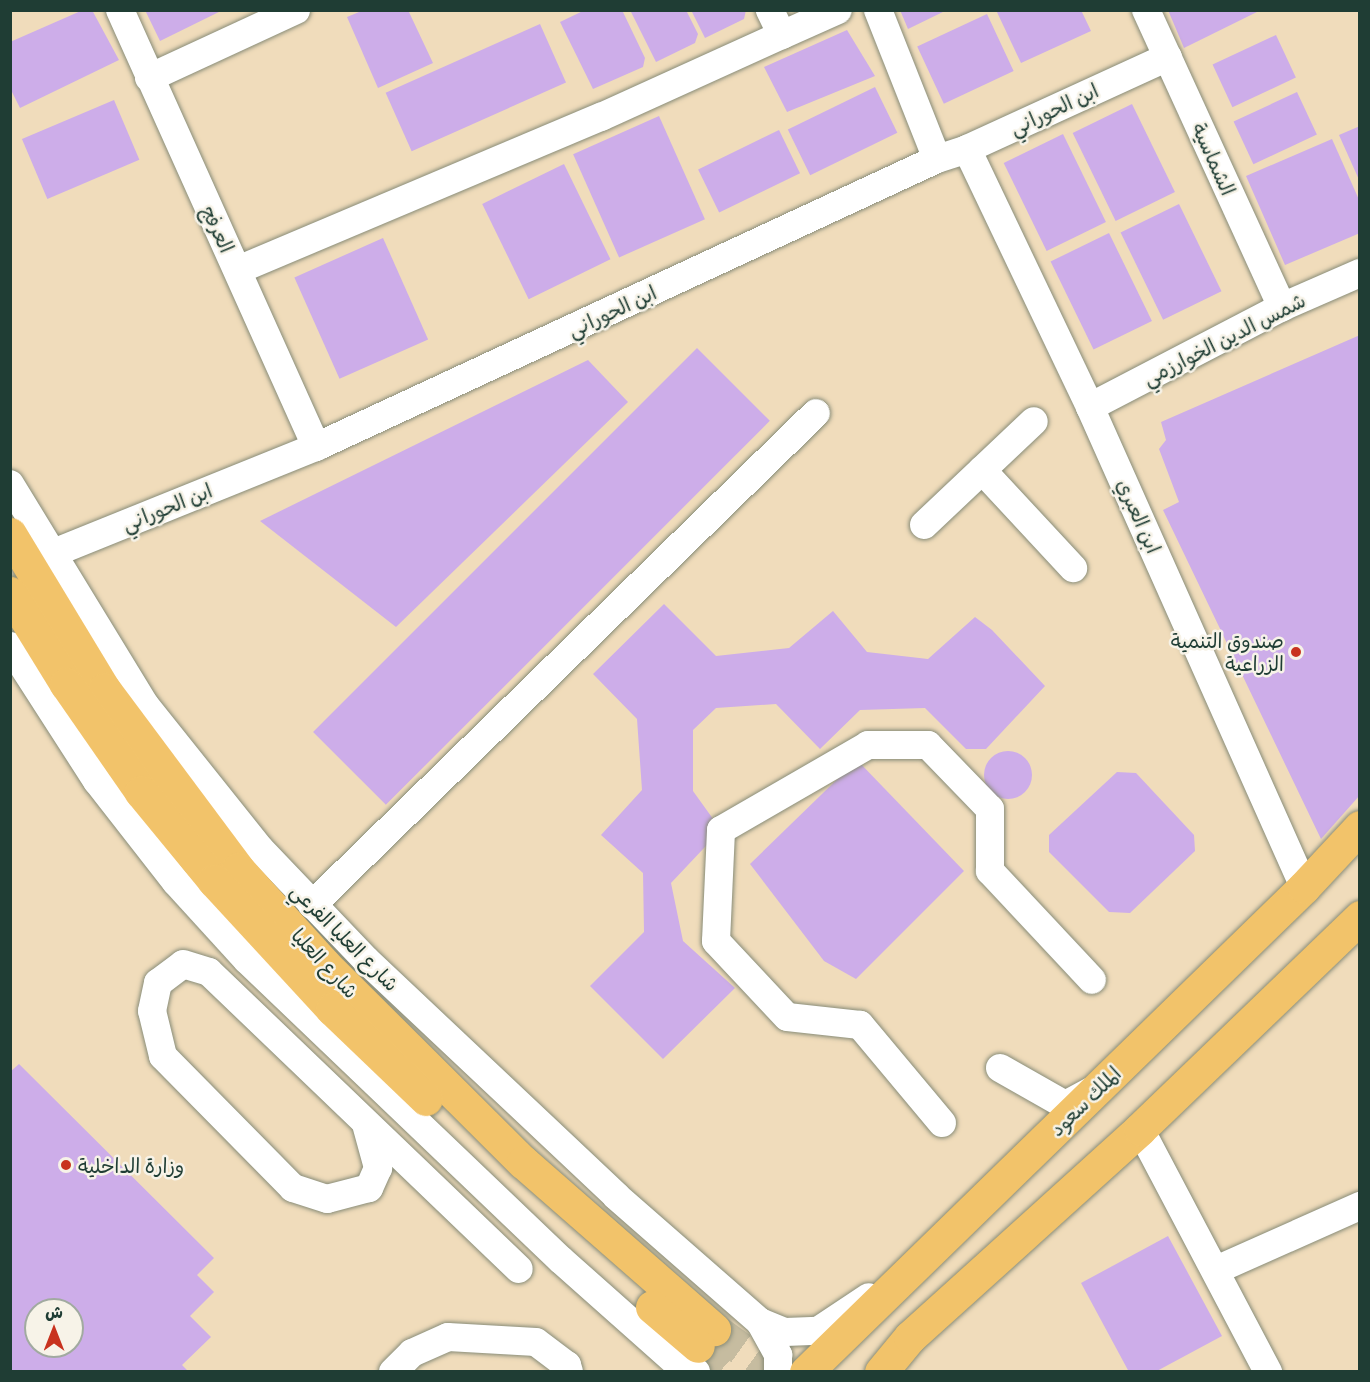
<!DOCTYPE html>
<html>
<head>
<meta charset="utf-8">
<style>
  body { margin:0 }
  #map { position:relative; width:1370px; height:1382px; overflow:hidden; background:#f0dcbb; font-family:"Patrick Hand","Playpen Sans Arabic",sans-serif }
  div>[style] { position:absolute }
  .building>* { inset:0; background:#cdade9; transform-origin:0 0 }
  .round { border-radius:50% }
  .major-tunnel>* { height:33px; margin-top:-16.5px; transform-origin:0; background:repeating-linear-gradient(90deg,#c6bca0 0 33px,transparent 0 49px) }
  .roads { filter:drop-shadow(0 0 2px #888c78) drop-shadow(0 0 2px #888c78) }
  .minor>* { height:28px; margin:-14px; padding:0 14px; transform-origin:14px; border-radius:14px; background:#fff }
  .major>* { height:33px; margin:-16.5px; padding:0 16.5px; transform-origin:16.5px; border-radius:16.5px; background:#f2c36a }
  .dots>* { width:16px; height:16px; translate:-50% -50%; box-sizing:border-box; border:3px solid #f7f3e8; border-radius:50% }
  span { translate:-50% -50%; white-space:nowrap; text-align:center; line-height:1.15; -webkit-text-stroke:5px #f7f3e8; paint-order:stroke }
  .street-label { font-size:20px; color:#1f3d34 }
  .poi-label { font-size:20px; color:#1f3d34 }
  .right { translate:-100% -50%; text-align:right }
  .left { translate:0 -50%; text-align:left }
  .frame { position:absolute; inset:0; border:12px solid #1f3d34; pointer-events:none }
  .north { position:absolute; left:24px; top:1298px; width:60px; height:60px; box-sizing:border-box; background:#f7f3e8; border:2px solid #a1aaa0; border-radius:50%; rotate:0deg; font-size:16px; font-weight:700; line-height:24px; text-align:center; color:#1f3d34 }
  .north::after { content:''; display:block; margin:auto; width:21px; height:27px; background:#c8321e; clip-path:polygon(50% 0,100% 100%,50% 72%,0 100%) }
</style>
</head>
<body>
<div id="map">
  <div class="building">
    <div style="clip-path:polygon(83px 10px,92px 10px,119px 60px,20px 108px,10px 88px,10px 42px)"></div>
    <div style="clip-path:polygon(145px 10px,223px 10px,160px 41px)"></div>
    <div style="clip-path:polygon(364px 10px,408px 10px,433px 63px,378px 88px,347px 17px)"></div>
    <div style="clip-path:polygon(585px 10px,622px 10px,645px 58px,643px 67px,593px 89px,560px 22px)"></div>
    <div style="clip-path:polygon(630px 10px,686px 10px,698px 34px,695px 43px,656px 62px)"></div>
    <div style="clip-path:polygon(691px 10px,746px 10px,744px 19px,705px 38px)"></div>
    <div style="clip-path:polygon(900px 10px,947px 10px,908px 29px)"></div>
    <div style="clip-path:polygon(996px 10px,1081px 10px,1091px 31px,1021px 63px)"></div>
    <div style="clip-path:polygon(1168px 10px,1261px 10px,1184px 48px)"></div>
    <div style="left:987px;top:14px;width:63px;height:77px;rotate:65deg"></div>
    <div style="left:540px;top:24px;width:64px;height:169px;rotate:66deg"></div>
    <div style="clip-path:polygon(847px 30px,875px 76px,787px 112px,764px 67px)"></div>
    <div style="left:1276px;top:35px;width:47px;height:70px;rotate:65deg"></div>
    <div style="left:875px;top:87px;width:51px;height:97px;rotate:64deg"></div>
    <div style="left:1297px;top:92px;width:47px;height:70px;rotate:65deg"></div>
    <div style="left:114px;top:100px;width:65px;height:100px;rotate:67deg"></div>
    <div style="left:1132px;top:104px;width:98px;height:66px;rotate:64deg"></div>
    <div style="left:659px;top:116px;width:113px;height:94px;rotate:66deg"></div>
    <div style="clip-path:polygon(1360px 126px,1360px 182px,1339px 135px)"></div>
    <div style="left:779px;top:130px;width:48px;height:90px;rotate:64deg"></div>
    <div style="left:1063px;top:134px;width:98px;height:66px;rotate:64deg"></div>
    <div style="clip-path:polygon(1332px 139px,1360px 202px,1360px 233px,1285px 265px,1246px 176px)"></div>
    <div style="left:564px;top:164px;width:106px;height:91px;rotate:64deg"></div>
    <div style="left:1179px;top:204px;width:97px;height:65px;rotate:64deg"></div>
    <div style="left:1109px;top:233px;width:98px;height:65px;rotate:64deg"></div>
    <div style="left:383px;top:238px;width:111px;height:97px;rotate:66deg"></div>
    <div style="clip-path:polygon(1360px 335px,1360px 795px,1321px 839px,1163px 510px,1179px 502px,1159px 449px,1166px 440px,1161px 422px)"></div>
    <div style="left:697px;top:348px;width:103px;height:543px;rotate:45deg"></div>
    <div style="clip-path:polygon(588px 360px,628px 402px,396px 627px,260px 521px)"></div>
    <div style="clip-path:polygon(664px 604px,716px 656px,789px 648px,833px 611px,867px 652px,928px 659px,975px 617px,992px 630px,1045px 686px,986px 749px,966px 749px,925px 708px,860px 710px,820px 749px,776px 704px,716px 708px,693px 730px,693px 791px,721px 830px,671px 883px,683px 941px,735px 988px,663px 1059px,590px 986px,644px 932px,643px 873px,601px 835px,642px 790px,637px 719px,593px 674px)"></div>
    <div class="round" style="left:984px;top:751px;width:48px;height:48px"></div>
    <div style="clip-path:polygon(857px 760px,964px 871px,856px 979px,824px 961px,750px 864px)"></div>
    <div style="clip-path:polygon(1117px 772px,1136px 773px,1194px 835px,1195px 851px,1130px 913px,1109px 912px,1049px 852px,1049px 835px)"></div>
    <div style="clip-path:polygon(evenodd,19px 1064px,214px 1258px,197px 1275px,214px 1292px,190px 1316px,211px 1337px,182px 1365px,189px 1372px,10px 1372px,10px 1072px,19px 1064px,36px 1310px,72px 1310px,72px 1346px,36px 1346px,36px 1310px)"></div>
    <div style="clip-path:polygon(1168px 1236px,1222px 1336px,1155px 1372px,1129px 1372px,1081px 1283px)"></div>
  </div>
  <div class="major-tunnel">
    <div style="left:714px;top:1329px;width:74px;rotate:35.6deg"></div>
    <div style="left:698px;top:1346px;width:40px;rotate:41deg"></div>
  </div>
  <div class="roads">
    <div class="minor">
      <div style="left:120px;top:10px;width:479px;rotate:65.8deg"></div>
      <div style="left:878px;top:10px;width:160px;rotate:68.4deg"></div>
      <div style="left:1146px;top:10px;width:327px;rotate:65.4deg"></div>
      <div style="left:782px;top:35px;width:61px;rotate:-24.1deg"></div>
      <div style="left:149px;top:78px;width:162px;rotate:-24.8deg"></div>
      <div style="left:967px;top:149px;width:286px;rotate:64.5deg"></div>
      <div style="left:1090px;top:407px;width:526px;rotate:65.97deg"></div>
      <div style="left:238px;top:270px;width:394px;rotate:-22.9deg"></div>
      <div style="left:601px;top:117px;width:199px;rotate:-24.4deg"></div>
      <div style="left:782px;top:35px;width:28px;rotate:-116deg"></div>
      <div style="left:1090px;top:407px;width:216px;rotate:-27.5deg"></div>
      <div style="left:1282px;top:307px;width:85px;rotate:-23.6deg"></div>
      <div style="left:982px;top:470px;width:134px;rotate:47.1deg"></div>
      <div style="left:10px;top:484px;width:259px;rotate:58.6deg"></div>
      <div style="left:145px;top:705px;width:184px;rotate:51.4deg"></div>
      <div style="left:260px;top:849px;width:153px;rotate:46.3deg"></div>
      <div style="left:366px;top:960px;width:344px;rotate:43.3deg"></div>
      <div style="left:616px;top:1196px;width:191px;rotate:41.2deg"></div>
      <div style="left:760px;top:1322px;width:38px;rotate:61deg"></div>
      <div style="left:778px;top:1355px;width:17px;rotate:90deg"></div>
      <div style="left:924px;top:525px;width:151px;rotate:-43.4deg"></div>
      <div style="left:51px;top:554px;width:286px;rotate:-22deg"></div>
      <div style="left:316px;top:447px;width:685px;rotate:-24.88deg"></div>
      <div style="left:937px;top:159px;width:32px;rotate:-18deg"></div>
      <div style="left:967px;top:149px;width:221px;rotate:-24.6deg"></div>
      <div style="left:10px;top:646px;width:161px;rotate:57.2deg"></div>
      <div style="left:97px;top:781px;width:128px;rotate:52deg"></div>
      <div style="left:176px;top:882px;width:105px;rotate:47.7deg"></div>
      <div style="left:247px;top:960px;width:434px;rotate:43.7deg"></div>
      <div style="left:561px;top:1260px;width:155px;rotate:41.6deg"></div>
      <div style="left:677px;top:1363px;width:21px;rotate:25deg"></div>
      <div style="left:312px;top:905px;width:704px;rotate:-44.31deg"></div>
      <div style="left:1000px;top:1068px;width:75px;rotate:29.6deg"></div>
      <div style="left:1065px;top:1105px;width:32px;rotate:-28deg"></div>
      <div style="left:942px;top:1123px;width:128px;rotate:-129.9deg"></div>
      <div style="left:860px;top:1025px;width:73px;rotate:-173.7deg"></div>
      <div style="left:787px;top:1017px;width:104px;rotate:-133.1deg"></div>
      <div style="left:716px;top:941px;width:111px;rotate:-87.4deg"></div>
      <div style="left:721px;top:830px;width:170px;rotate:-30deg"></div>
      <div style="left:868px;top:745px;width:60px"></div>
      <div style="left:928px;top:745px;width:89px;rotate:45.9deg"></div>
      <div style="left:990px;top:809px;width:62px;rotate:90deg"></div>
      <div style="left:990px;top:871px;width:149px;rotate:46.9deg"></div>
      <div style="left:366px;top:1124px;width:46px;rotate:74.7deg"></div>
      <div style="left:378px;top:1168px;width:22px;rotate:114deg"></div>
      <div style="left:369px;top:1188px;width:43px;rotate:165.3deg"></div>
      <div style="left:327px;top:1199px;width:36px;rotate:-162deg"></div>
      <div style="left:293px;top:1188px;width:185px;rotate:-134.6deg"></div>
      <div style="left:163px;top:1056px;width:46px;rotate:-103.7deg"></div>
      <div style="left:152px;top:1011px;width:29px;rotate:-78deg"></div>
      <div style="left:158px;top:983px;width:31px;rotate:-37deg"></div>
      <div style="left:183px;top:964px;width:27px;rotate:17deg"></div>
      <div style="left:209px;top:972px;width:429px;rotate:43.8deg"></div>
      <div style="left:1140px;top:1129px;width:275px;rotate:62.2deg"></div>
      <div style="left:1216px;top:1270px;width:158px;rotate:-24deg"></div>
      <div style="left:760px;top:1322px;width:27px;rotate:22deg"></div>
      <div style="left:785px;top:1332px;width:33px;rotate:-2deg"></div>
      <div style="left:818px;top:1331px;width:61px;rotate:-33.7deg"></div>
      <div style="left:393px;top:1372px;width:27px;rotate:-45deg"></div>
      <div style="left:412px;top:1353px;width:39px;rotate:-24deg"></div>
      <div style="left:448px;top:1337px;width:88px;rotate:3.3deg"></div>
      <div style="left:536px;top:1342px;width:39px;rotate:37deg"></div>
      <div style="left:567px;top:1365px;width:7px;rotate:74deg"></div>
    </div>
    <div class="major">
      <div style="left:10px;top:534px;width:181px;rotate:58.8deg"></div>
      <div style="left:104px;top:689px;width:224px;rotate:53.3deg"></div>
      <div style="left:238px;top:869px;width:128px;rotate:47.8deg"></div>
      <div style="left:324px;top:964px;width:281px;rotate:44.9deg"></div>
      <div style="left:523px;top:1162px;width:254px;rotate:41.2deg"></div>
      <div style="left:10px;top:593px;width:107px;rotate:58.4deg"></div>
      <div style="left:66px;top:684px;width:131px;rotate:55.2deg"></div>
      <div style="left:141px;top:792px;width:115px;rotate:50.6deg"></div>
      <div style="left:214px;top:881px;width:174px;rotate:47.3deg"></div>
      <div style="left:332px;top:1009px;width:130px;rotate:43.8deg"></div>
      <div style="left:652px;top:1307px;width:60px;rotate:40.3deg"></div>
      <div style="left:806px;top:1372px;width:695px;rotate:-44.24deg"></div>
      <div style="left:1304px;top:887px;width:82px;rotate:-47deg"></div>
      <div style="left:881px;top:1372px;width:45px;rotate:-50.4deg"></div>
      <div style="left:910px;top:1337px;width:310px;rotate:-42.1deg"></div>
      <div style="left:1140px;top:1129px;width:306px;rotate:-43.9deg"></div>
    </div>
  </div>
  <div class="dots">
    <div style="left:1296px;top:652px;background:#c8321e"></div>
    <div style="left:66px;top:1165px;background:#c8321e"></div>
  </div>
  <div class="street-label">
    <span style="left:1054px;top:109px;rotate:-25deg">ابن الحوراني</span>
    <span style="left:1214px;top:159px;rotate:66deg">الشماسية</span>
    <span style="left:218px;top:229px;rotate:65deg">العرفج</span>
    <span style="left:612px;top:311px;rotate:-25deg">ابن الحوراني</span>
    <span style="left:1224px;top:339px;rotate:-27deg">شمس الدين الخوارزمي</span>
    <span style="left:167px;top:507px;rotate:-22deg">ابن الحوراني</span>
    <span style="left:1139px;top:516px;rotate:66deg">ابن العبري</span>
    <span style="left:345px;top:937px;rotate:45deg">شارع العليا الفرعي</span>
    <span style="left:325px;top:963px;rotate:47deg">شارع العليا</span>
    <span style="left:1085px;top:1101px;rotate:-44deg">الملك سعود</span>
  </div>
  <div class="poi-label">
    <span class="right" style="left:1284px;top:652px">صندوق التنمية<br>الزراعية</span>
    <span class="left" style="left:78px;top:1165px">وزارة الداخلية</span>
  </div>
  <div class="frame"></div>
  <div class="north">ش</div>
</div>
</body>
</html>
